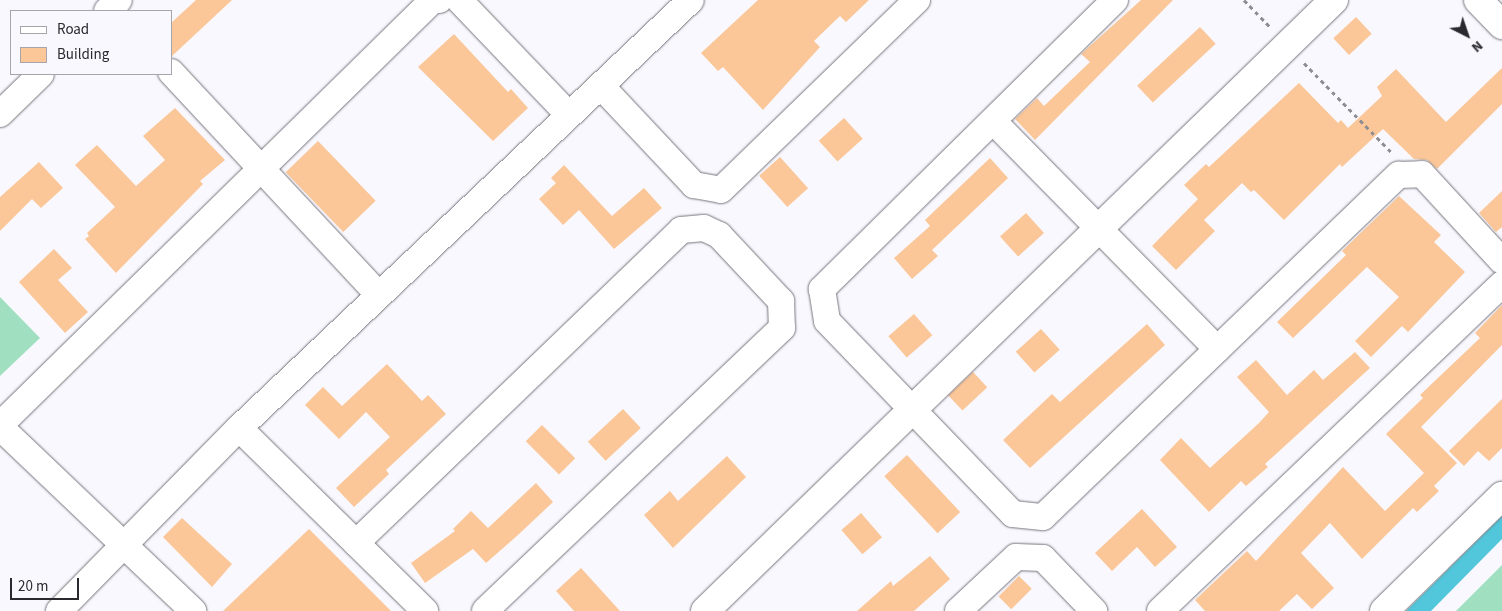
<!DOCTYPE html>
<html>
<head>
<meta charset="utf-8">
<style>
  body { margin:0 }
  #map { position:relative; width:1502px; height:611px; overflow:hidden; background:#f9f8fe; font-family:"Source Sans 3",sans-serif }
  div>[style] { position:absolute }
  .green>* { inset:0; background:#a0e0c1 }
  .water>* { inset:0; background:#52c6da }
  .building>* { inset:0; background:#fbc799; transform-origin:0 0 }
  .path>* { height:3px; margin-top:-1.5px; transform-origin:0; background:repeating-linear-gradient(90deg,#8e8d92 0 4px,transparent 0 8px) }
  .roads { filter:drop-shadow(0 0 1px #76757d) drop-shadow(0 0 1px #76757d) }
  .minor>* { height:26px; margin:-13px; padding:0 13px; transform-origin:13px; border-radius:13px; background:#fff }
  .tertiary>* { height:28px; margin:-14px; padding:0 14px; transform-origin:14px; border-radius:14px; background:#fff }
  span { translate:-50% -50%; white-space:nowrap; text-align:center; line-height:1.15; -webkit-text-stroke:5px #f9f8fe; paint-order:stroke }
  .legend { position:absolute; left:10px; top:10px; width:162px; height:65px; box-sizing:border-box; background:#f9f8fe; border:1px solid #a6a5aa; margin:0; padding:6px 9px; list-style:none; font-size:15px; color:#2a292d }
  .legend li { display:flex; align-items:center; gap:10px; height:25px }
  .legend b { width:25px; border:1px solid #a6a5aa }
  .north { position:absolute; left:1442px; top:10px; width:50px; height:50px; -webkit-text-stroke:4px #f9f8fe; paint-order:stroke; rotate:139deg; font-size:14px; font-weight:700; line-height:20px; text-align:center; color:#2a292d }
  .north::after { content:''; display:block; margin:auto; width:18px; height:22px; background:#2a292d; clip-path:polygon(50% 0,100% 100%,50% 72%,0 100%) }
  .scale { position:absolute; left:10px; top:578px; width:69px; height:22px; box-sizing:border-box; border:2px solid #2a292d; border-top:0; padding-left:6px; font-size:15px; line-height:18px; white-space:nowrap; color:#2a292d; -webkit-text-stroke:4px #f9f8fe; paint-order:stroke }
</style>
</head>
<body>
<div id="map">
  <div class="green">
    <div style="clip-path:polygon(0 297px,40px 338px,0 376px)"></div>
    <div style="clip-path:polygon(1502px 565px,1502px 611px,1456px 611px)"></div>
  </div>
  <div class="water">
    <div style="clip-path:polygon(1502px 516px,1502px 539px,1431px 611px,1406px 611px)"></div>
  </div>
  <div class="building">
    <div style="clip-path:polygon(196px 0,232px 0,171px 57px,171px 23px)"></div>
    <div style="clip-path:polygon(758px 0,869px 0,846px 22px,840px 16px,814px 41px,820px 47px,763px 110px,723px 67px,718px 71px,701px 53px)"></div>
    <div style="clip-path:polygon(1141px 0,1173px 0,1035px 140px,1015px 119px,1037px 98px,1044px 106px,1090px 62px,1081px 54px)"></div>
    <div style="left:1356px;top:17px;width:23px;height:31px;rotate:47deg"></div>
    <div style="left:1200px;top:27px;width:23px;height:86px;rotate:47deg"></div>
    <div style="clip-path:polygon(454px 34px,508px 92px,511px 89px,528px 108px,493px 141px,418px 67px)"></div>
    <div style="clip-path:polygon(1502px 68px,1502px 104px,1437px 169px,1427px 160px,1414px 159px,1383px 129px,1342px 167px,1340px 164px,1284px 220px,1254px 190px,1251px 192px,1242px 183px,1204px 220px,1215px 231px,1176px 270px,1152px 246px,1198px 199px,1184px 185px,1206px 164px,1209px 167px,1299px 83px,1338px 123px,1341px 120px,1348px 128px,1382px 96px,1377px 87px,1396px 69px,1446px 122px)"></div>
    <div style="clip-path:polygon(175px 108px,225px 160px,200px 181px,203px 184px,116px 273px,85px 239px,89px 236px,87px 233px,115px 207px,75px 165px,97px 145px,136px 186px,165px 160px,143px 136px)"></div>
    <div style="left:844px;top:118px;width:28px;height:34px;rotate:48deg"></div>
    <div style="left:318px;top:141px;width:83px;height:45px;rotate:46deg"></div>
    <div style="left:780px;top:157px;width:42px;height:28px;rotate:48deg"></div>
    <div style="clip-path:polygon(990px 158px,1008px 178px,932px 250px,938px 256px,912px 279px,894px 258px,930px 226px,925px 220px)"></div>
    <div style="clip-path:polygon(39px 162px,63px 188px,41px 208px,32px 199px,0 231px,0 197px)"></div>
    <div style="clip-path:polygon(564px 165px,612px 216px,644px 188px,662px 208px,614px 249px,579px 210px,563px 225px,539px 199px,556px 183px,551px 178px)"></div>
    <div style="clip-path:polygon(1502px 191px,1502px 227px,1496px 232px,1479px 213px)"></div>
    <div style="clip-path:polygon(1399px 196px,1441px 235px,1434px 242px,1465px 272px,1408px 332px,1402px 326px,1371px 357px,1355px 341px,1399px 297px,1367px 267px,1293px 338px,1277px 322px,1346px 255px,1342px 251px)"></div>
    <div style="left:1026px;top:213px;width:27px;height:35px;rotate:48deg"></div>
    <div style="clip-path:polygon(54px 249px,72px 268px,58px 280px,88px 312px,65px 333px,19px 282px)"></div>
    <div style="clip-path:polygon(1502px 305px,1502px 345px,1421px 427px,1457px 463px,1434px 486px,1439px 491px,1417px 512px,1413px 508px,1362px 559px,1330px 523px,1301px 553px,1334px 588px,1312px 609px,1297px 594px,1279px 611px,1205px 611px,1195px 600px,1247px 551px,1256px 561px,1343px 467px,1385px 511px,1424px 473px,1386px 434px,1423px 398px,1420px 395px,1480px 338px,1475px 333px)"></div>
    <div style="left:914px;top:314px;width:28px;height:34px;rotate:49deg"></div>
    <div style="clip-path:polygon(1147px 324px,1165px 345px,1030px 468px,1003px 440px,1052px 394px,1060px 402px)"></div>
    <div style="left:1041px;top:329px;width:28px;height:34px;rotate:48deg"></div>
    <div style="clip-path:polygon(1355px 352px,1370px 368px,1265px 464px,1268px 467px,1246px 486px,1241px 481px,1209px 512px,1160px 460px,1181px 438px,1210px 468px,1259px 423px,1269px 412px,1237px 377px,1256px 360px,1287px 395px,1314px 370px,1323px 380px)"></div>
    <div style="clip-path:polygon(387px 364px,422px 401px,428px 395px,446px 414px,386px 470px,389px 474px,354px 507px,336px 488px,390px 437px,366px 412px,339px 439px,305px 405px,323px 387px,342px 406px)"></div>
    <div style="left:973px;top:372px;width:21px;height:34px;rotate:47deg"></div>
    <div style="clip-path:polygon(1502px 399px,1502px 448px,1489px 461px,1478px 451px,1464px 466px,1449px 451px)"></div>
    <div style="left:623px;top:409px;width:26px;height:48px;rotate:47deg"></div>
    <div style="left:542px;top:425px;width:47px;height:23px;rotate:45deg"></div>
    <div style="left:907px;top:455px;width:78px;height:31px;rotate:47deg"></div>
    <div style="clip-path:polygon(727px 456px,746px 477px,673px 548px,644px 515px,670px 491px,678px 501px)"></div>
    <div style="clip-path:polygon(536px 483px,553px 502px,518px 535px,486px 563px,473px 549px,425px 583px,411px 563px,455px 531px,453px 529px,471px 511px,488px 528px)"></div>
    <div style="clip-path:polygon(1142px 509px,1177px 547px,1155px 567px,1137px 547px,1112px 571px,1095px 553px)"></div>
    <div style="left:861px;top:513px;width:32px;height:26px;rotate:49deg"></div>
    <div style="clip-path:polygon(182px 518px,232px 564px,212px 587px,163px 537px)"></div>
    <div style="clip-path:polygon(309px 529px,391px 611px,223px 611px)"></div>
    <div style="clip-path:polygon(930px 556px,950px 579px,914px 611px,857px 611px,891px 581px,893px 586px)"></div>
    <div style="clip-path:polygon(581px 568px,620px 611px,574px 611px,556px 591px)"></div>
    <div style="left:1019px;top:576px;width:18px;height:29px;rotate:45deg"></div>
  </div>
  <div class="path">
    <div style="left:1244px;top:0;width:39px;rotate:46deg"></div>
    <div style="left:1304px;top:63px;width:126px;rotate:45.6deg"></div>
  </div>
  <div class="roads">
    <div class="minor">
      <div style="left:459px;top:0;width:159px;rotate:46.3deg"></div>
      <div style="left:1115px;top:0;width:412px;rotate:135.4deg"></div>
      <div style="left:822px;top:289px;width:32px;rotate:81deg"></div>
      <div style="left:827px;top:321px;width:268px;rotate:46.1deg"></div>
      <div style="left:1013px;top:514px;width:30px;rotate:6deg"></div>
      <div style="left:1043px;top:517px;width:494px;rotate:-43.9deg"></div>
      <div style="left:1399px;top:175px;width:23px;rotate:-2deg"></div>
      <div style="left:1422px;top:174px;width:118px;rotate:47.4deg"></div>
      <div style="left:107px;top:11px;width:16px;rotate:-43deg"></div>
      <div style="left:171px;top:72px;width:305px;rotate:47deg"></div>
      <div style="left:601px;top:86px;width:136px;rotate:46.8deg"></div>
      <div style="left:694px;top:185px;width:27px;rotate:10deg"></div>
      <div style="left:721px;top:190px;width:273px;rotate:-44.1deg"></div>
      <div style="left:0;top:114px;width:57px;rotate:-44.3deg"></div>
      <div style="left:993px;top:121px;width:320px;rotate:45.5deg"></div>
      <div style="left:0;top:425px;width:607px;rotate:-44.47deg"></div>
      <div style="left:433px;top:0;width:6px"></div>
      <div style="left:0;top:427px;width:267px;rotate:43.6deg"></div>
      <div style="left:239px;top:428px;width:261px;rotate:44.5deg"></div>
      <div style="left:356px;top:543px;width:451px;rotate:-43.9deg"></div>
      <div style="left:681px;top:230px;width:23px;rotate:-5deg"></div>
      <div style="left:704px;top:228px;width:17px;rotate:25deg"></div>
      <div style="left:719px;top:235px;width:91px;rotate:46.8deg"></div>
      <div style="left:781px;top:301px;width:27px;rotate:88deg"></div>
      <div style="left:782px;top:328px;width:410px;rotate:136.4deg"></div>
      <div style="left:59px;top:611px;width:257px;rotate:-45.5deg"></div>
      <div style="left:239px;top:428px;width:622px;rotate:-43.44deg"></div>
      <div style="left:958px;top:611px;width:79px;rotate:-43deg"></div>
      <div style="left:1016px;top:557px;width:27px;rotate:2deg"></div>
      <div style="left:1043px;top:558px;width:74px;rotate:46.1deg"></div>
      <div style="left:1160px;top:611px;width:473px;rotate:-43.7deg"></div>
    </div>
    <div class="tertiary">
      <div style="left:1478px;top:0;width:35px;rotate:46deg"></div>
      <div style="left:705px;top:611px;width:877px;rotate:-44.17deg"></div>
      <div style="left:1384px;top:611px;width:165px;rotate:-44.3deg"></div>
    </div>
  </div>
  <ul class="legend">
  <li><b style="height:6px;background:#fff"></b>Road</li>
  <li><b style="height:14px;background:#fbc799"></b>Building</li>
  </ul>
  <div class="north">N</div>
  <div class="scale">20 m</div>
</div>
</body>
</html>
